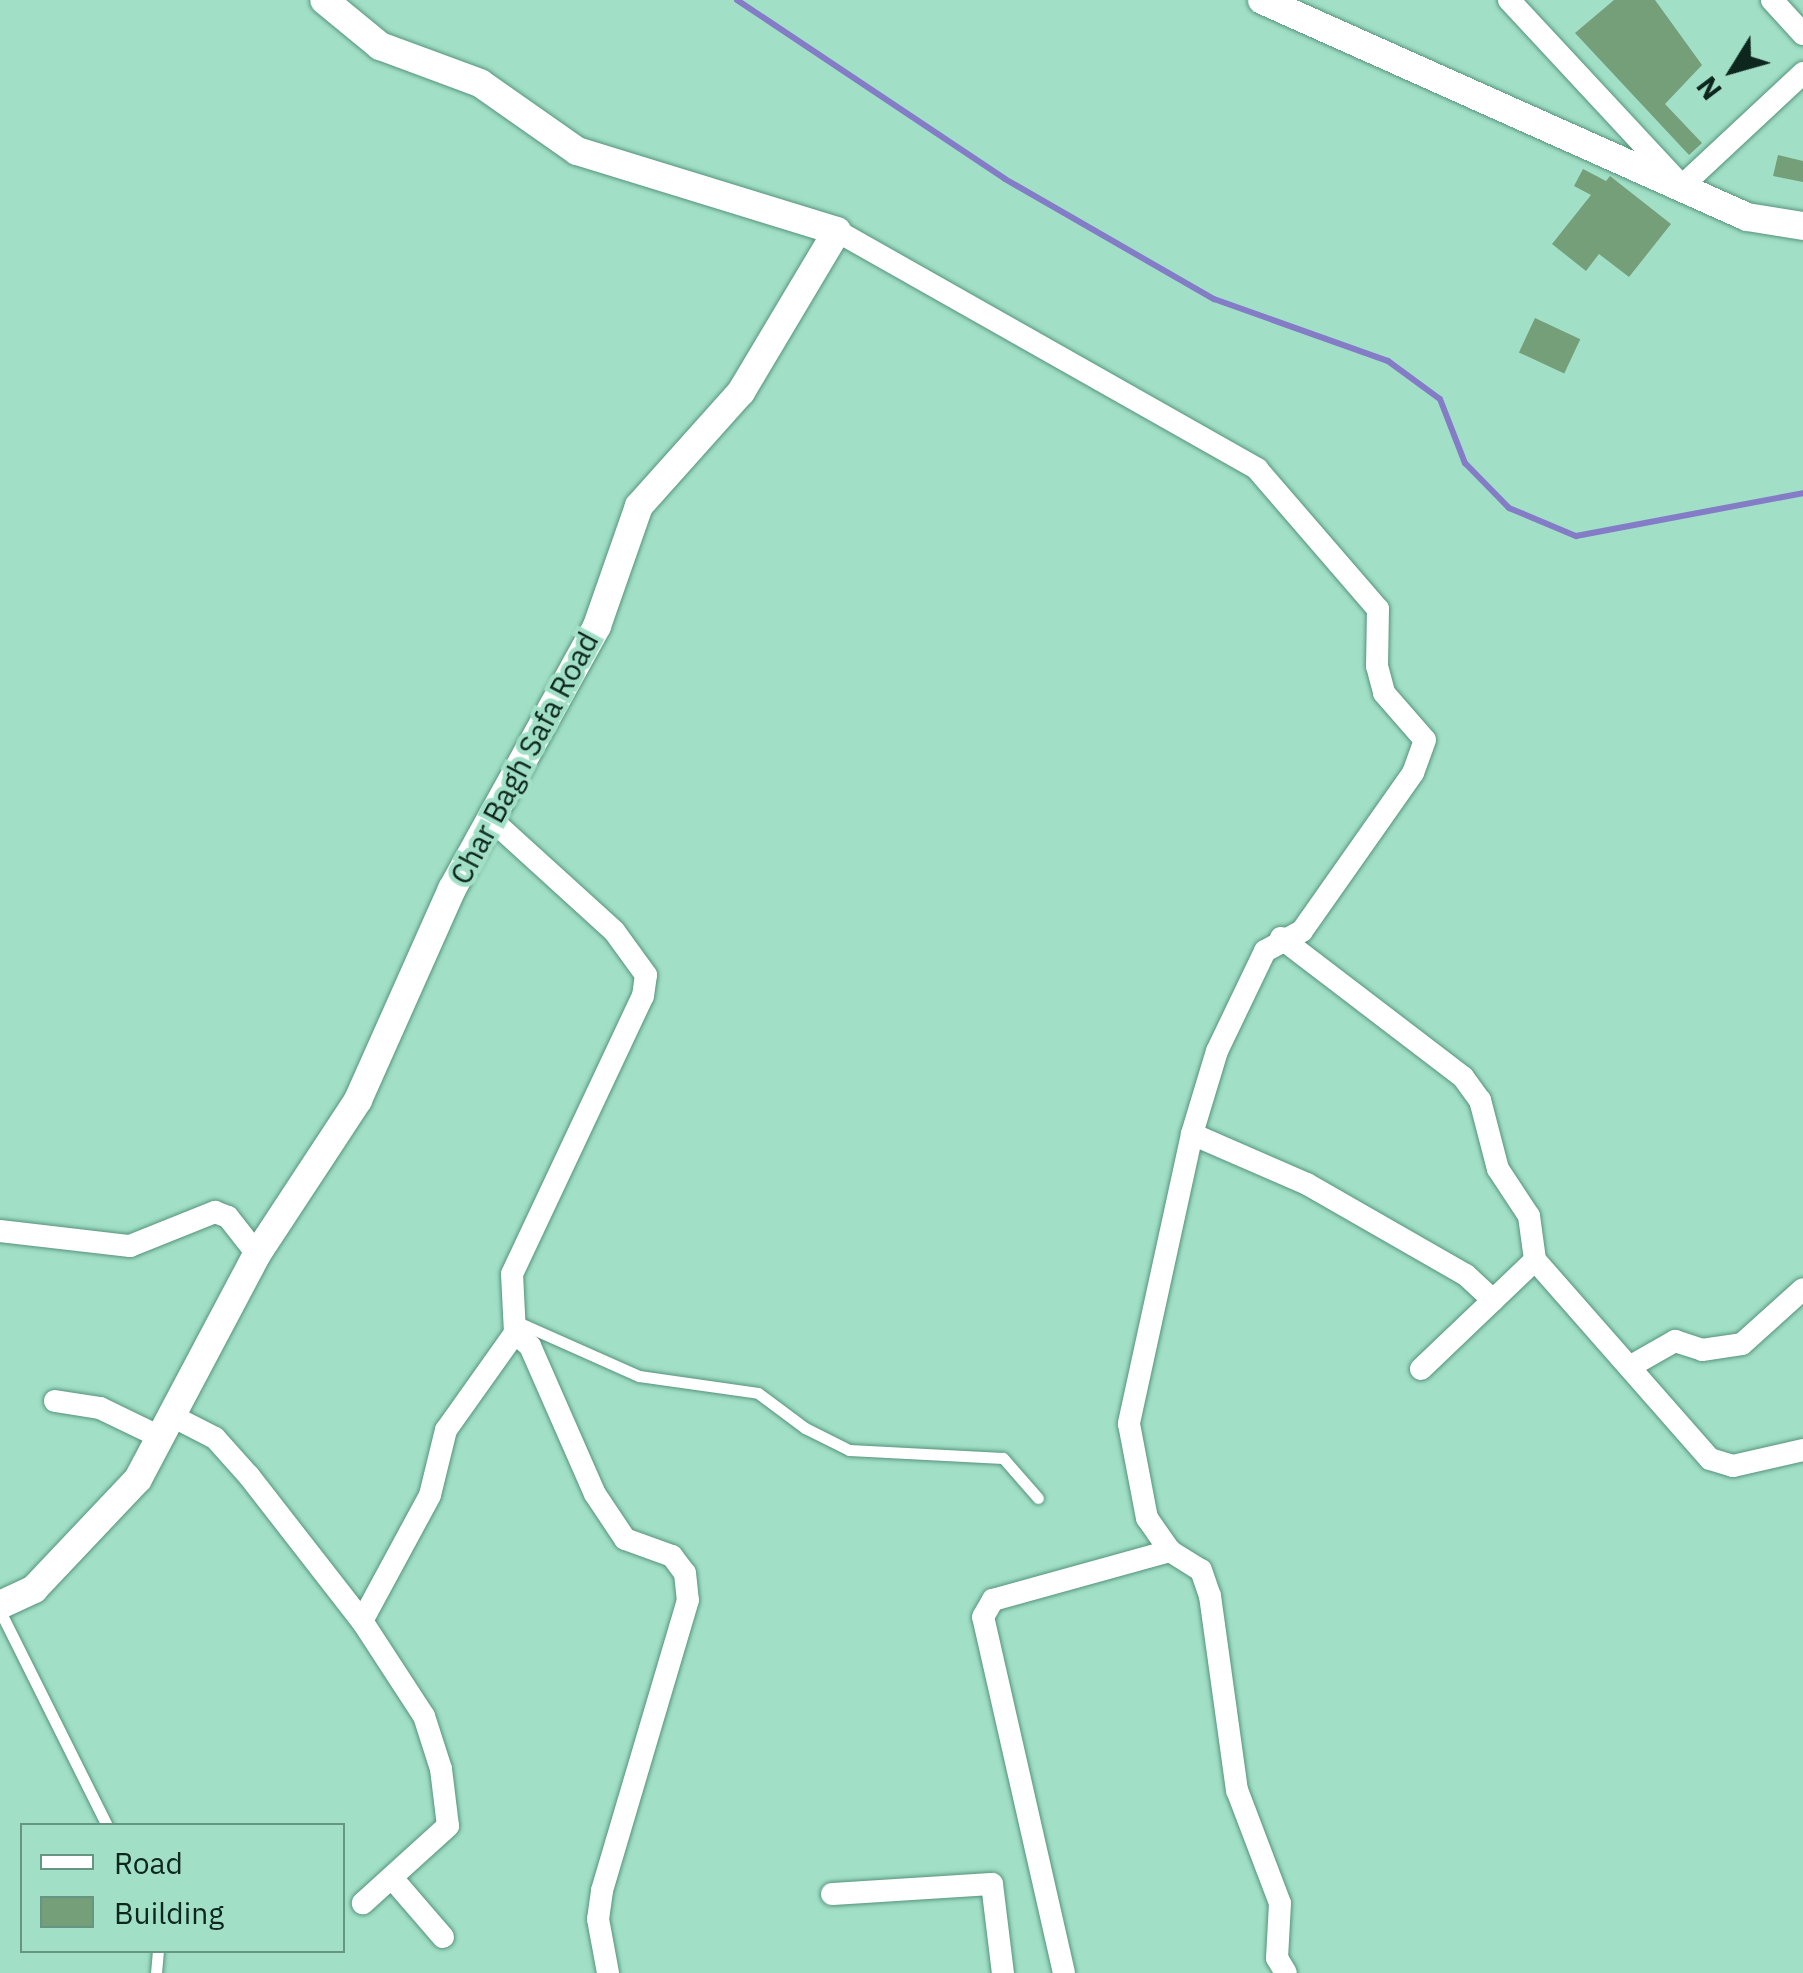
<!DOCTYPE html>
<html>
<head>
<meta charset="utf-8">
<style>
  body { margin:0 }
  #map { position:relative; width:1803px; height:1973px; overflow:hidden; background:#a1e0c7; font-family:"IBM Plex Sans",sans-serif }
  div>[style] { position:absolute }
  .stream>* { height:6px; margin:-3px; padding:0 3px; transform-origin:3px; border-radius:3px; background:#847cc7 }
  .building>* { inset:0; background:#749f79; transform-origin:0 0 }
  .roads { filter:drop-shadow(0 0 2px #57937c) drop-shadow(0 0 2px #57937c) }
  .service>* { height:11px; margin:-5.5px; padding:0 5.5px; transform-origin:5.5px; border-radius:5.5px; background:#fff }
  .minor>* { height:22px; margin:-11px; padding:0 11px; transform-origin:11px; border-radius:11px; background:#fff }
  .tertiary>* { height:28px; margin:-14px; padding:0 14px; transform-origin:14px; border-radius:14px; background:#fff }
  span { translate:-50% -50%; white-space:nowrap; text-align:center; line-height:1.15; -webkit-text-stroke:9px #a1e0c7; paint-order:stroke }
  .street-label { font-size:30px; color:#0e271e }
  .legend { position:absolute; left:20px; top:1823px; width:325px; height:130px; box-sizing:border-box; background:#a1e0c7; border:2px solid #669683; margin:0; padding:12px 18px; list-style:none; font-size:30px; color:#0e271e }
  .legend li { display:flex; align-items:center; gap:20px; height:50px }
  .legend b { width:50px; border:2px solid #669683 }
  .north { position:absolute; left:1683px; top:20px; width:100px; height:100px; -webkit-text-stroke:8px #a1e0c7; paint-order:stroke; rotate:233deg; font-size:28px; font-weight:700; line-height:40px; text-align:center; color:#0e271e }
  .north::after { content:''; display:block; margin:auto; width:35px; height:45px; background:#0e271e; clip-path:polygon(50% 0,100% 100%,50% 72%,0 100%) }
</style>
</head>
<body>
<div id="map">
  <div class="stream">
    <div style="left:737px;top:0;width:322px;rotate:33.7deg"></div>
    <div style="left:1005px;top:179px;width:241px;rotate:29.9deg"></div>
    <div style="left:1214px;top:299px;width:185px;rotate:19.6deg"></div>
    <div style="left:1388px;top:361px;width:64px;rotate:36.2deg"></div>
    <div style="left:1440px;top:399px;width:69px;rotate:68.7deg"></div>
    <div style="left:1465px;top:463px;width:63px;rotate:45.6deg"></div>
    <div style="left:1509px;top:508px;width:73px;rotate:22.7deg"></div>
    <div style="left:1576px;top:536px;width:231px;rotate:-10.7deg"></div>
  </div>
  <div class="building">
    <div style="clip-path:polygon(1614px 0,1655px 0,1702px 65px,1665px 104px,1702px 143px,1689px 155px,1575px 33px)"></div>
    <div style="clip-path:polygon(1778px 155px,1803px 161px,1803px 182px,1773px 176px)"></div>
    <div style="clip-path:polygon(1583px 169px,1606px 181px,1610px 176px,1671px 224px,1629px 277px,1599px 254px,1586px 271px,1552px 244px,1591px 195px,1574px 186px)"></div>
    <div style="left:1535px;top:318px;width:50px;height:38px;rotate:25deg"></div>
  </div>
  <div class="roads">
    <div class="service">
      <div style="left:513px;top:1320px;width:138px;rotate:24deg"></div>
      <div style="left:639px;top:1376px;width:120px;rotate:8.1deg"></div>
      <div style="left:758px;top:1393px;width:59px;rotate:36.7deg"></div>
      <div style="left:805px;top:1428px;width:49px;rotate:26.6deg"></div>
      <div style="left:849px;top:1450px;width:154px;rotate:3deg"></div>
      <div style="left:1003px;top:1458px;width:53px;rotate:48.8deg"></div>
      <div style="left:0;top:1611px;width:240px;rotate:63.5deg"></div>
      <div style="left:156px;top:1973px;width:23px;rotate:-85deg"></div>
    </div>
    <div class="minor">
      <div style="left:1509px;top:0;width:254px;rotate:47.1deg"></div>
      <div style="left:1682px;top:186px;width:166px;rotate:-43deg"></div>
      <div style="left:1772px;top:0;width:46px;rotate:47.6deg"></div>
      <div style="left:837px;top:231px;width:483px;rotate:29.5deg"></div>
      <div style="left:1257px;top:469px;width:185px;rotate:49.2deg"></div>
      <div style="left:1378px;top:609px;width:57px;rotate:91deg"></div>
      <div style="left:1377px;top:666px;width:28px;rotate:75deg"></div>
      <div style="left:1384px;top:693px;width:62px;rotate:48.9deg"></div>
      <div style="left:1425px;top:740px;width:35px;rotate:110deg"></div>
      <div style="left:1413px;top:773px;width:193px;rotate:125.1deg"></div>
      <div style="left:1302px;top:931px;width:42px;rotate:151.6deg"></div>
      <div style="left:1265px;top:951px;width:111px;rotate:115.6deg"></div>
      <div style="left:1217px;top:1051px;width:87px;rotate:106.8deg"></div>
      <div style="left:1192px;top:1134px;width:297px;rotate:102.3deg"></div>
      <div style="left:1129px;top:1424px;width:96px;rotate:79.2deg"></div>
      <div style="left:1147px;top:1518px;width:40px;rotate:55.1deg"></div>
      <div style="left:1170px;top:1551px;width:36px;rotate:32deg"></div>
      <div style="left:1201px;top:1570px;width:28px;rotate:71deg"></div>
      <div style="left:1210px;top:1596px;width:196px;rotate:82.1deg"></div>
      <div style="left:1237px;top:1790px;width:121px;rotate:69.2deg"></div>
      <div style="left:1280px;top:1903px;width:55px;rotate:93.1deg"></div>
      <div style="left:1277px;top:1958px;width:17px;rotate:59deg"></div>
      <div style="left:1281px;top:938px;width:229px;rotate:37.4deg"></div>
      <div style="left:1463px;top:1077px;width:29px;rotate:54deg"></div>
      <div style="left:1480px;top:1100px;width:71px;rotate:75.4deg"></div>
      <div style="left:1498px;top:1169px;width:56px;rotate:56.6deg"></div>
      <div style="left:1529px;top:1216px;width:44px;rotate:82.2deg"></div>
      <div style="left:1535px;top:1260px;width:265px;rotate:48.7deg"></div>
      <div style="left:1710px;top:1459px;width:24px;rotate:17deg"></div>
      <div style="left:1733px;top:1466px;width:72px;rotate:-12.9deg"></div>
      <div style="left:1192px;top:1134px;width:125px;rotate:23.5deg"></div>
      <div style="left:1307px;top:1184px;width:183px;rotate:29.8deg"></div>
      <div style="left:1466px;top:1275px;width:37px;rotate:43deg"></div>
      <div style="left:0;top:1231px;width:131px;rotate:6.6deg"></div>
      <div style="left:130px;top:1246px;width:92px;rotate:-21.8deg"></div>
      <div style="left:215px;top:1212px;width:14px;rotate:21deg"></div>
      <div style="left:228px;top:1217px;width:47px;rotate:51.9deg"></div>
      <div style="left:515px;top:1333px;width:20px;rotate:41deg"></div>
      <div style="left:530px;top:1346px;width:162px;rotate:66.3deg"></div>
      <div style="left:595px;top:1494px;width:54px;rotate:56.3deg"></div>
      <div style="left:625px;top:1539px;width:50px;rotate:19.9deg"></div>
      <div style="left:672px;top:1556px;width:21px;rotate:53deg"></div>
      <div style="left:685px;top:1573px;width:27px;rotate:84deg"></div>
      <div style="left:688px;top:1600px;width:303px;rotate:106.5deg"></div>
      <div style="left:602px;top:1891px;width:28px;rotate:98deg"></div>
      <div style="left:598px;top:1919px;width:55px;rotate:79.5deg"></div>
      <div style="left:1631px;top:1366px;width:51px;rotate:-29.6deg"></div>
      <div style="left:1675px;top:1341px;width:28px;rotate:18deg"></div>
      <div style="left:1702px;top:1350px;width:40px;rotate:-8.5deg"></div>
      <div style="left:1742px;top:1344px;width:82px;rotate:-42deg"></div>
      <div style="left:1421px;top:1369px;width:158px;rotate:-43.7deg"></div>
      <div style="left:55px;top:1401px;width:46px;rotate:8.8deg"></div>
      <div style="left:100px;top:1408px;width:67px;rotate:25.8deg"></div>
      <div style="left:172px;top:1416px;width:48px;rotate:27.1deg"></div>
      <div style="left:215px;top:1438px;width:51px;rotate:48.2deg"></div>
      <div style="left:249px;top:1476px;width:184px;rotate:52.1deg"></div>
      <div style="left:362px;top:1621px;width:113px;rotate:56.9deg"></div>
      <div style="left:424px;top:1716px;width:56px;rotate:72.2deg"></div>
      <div style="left:441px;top:1769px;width:57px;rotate:83deg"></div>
      <div style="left:448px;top:1826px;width:115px;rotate:137.8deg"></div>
      <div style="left:362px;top:1621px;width:143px;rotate:-61.6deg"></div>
      <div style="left:430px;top:1495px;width:67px;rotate:-76.2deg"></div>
      <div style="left:446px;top:1430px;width:119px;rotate:-54.6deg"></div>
      <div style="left:515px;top:1333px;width:59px;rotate:-92.9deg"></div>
      <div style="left:512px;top:1274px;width:307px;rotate:-64.8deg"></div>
      <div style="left:643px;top:996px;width:21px;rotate:-82deg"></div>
      <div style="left:646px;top:975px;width:54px;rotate:-126deg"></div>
      <div style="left:614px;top:931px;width:166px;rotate:-137.7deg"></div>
      <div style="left:392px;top:1878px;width:78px;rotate:49.2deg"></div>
      <div style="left:832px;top:1894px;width:160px;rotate:-3.6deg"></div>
      <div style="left:992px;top:1884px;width:90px;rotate:83deg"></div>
      <div style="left:1064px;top:1973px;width:365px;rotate:-102.8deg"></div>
      <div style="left:983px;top:1617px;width:20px;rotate:-60deg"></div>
      <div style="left:993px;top:1600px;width:184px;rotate:-15.5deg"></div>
    </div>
    <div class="tertiary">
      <div style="left:1262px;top:0;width:531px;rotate:24.1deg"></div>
      <div style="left:1747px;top:217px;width:57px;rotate:9.1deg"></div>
      <div style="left:0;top:1605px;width:38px;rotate:-25deg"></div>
      <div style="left:34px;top:1589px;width:151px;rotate:-46.6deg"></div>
      <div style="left:138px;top:1479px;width:255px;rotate:-62.1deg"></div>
      <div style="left:257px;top:1254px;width:184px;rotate:-56.7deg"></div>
      <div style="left:358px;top:1100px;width:231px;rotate:-66deg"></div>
      <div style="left:452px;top:889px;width:300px;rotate:-61.1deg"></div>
      <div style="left:597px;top:626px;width:127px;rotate:-70.7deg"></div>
      <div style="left:639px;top:506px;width:153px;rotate:-48.2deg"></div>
      <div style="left:741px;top:392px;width:187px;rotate:-59.2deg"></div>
      <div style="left:837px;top:231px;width:272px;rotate:-162.9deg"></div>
      <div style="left:577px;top:151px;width:118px;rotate:-145deg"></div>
      <div style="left:480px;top:83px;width:107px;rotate:-159.7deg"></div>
      <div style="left:380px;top:46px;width:72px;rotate:-140.6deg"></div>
    </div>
  </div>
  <div class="street-label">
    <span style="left:524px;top:758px;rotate:-62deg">Char Bagh Safa Road</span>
  </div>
  <ul class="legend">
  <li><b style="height:12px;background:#fff"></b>Road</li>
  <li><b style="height:28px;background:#749f79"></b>Building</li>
  </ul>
  <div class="north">N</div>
</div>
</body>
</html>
